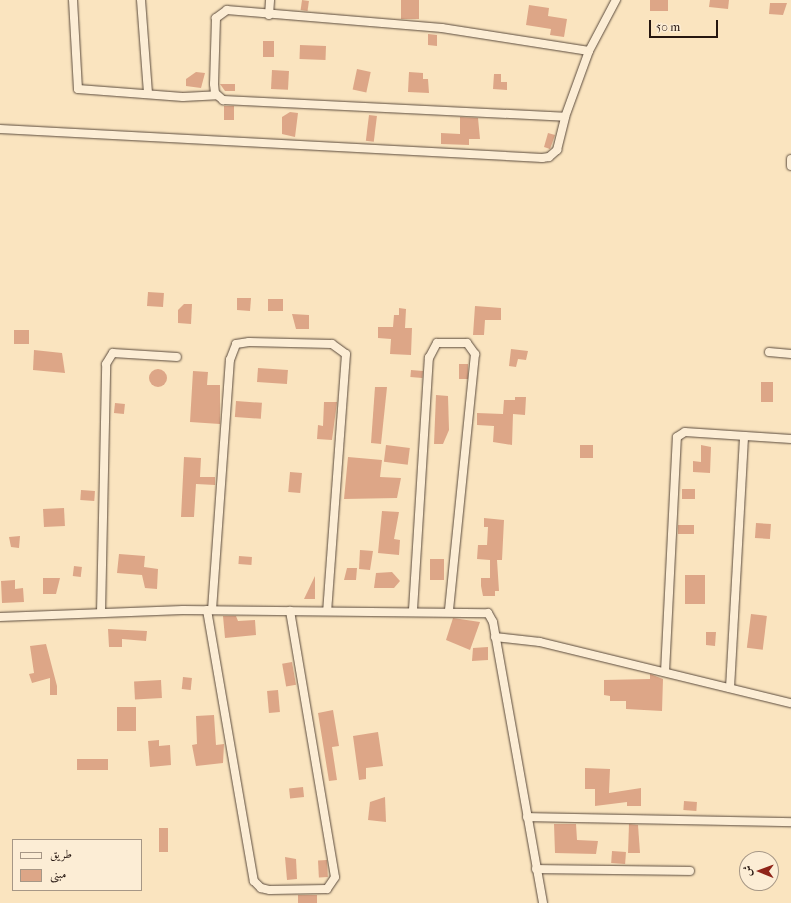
<!DOCTYPE html>
<html>
<head>
<meta charset="utf-8">
<style>
  body { margin:0 }
  #map { position:relative; width:791px; height:903px; overflow:hidden; background:#fae4bf; font-family:"IM FELL French Canon",Amiri,serif }
  div>[style] { position:absolute }
  .building>* { inset:0; background:#dda687; transform-origin:0 0 }
  .round { border-radius:50% }
  .roads { filter:drop-shadow(0 0 1px #5a4a3c) drop-shadow(0 0 1px #5a4a3c) }
  .minor>* { height:8px; margin:-4px; padding:0 4px; transform-origin:4px; border-radius:4px; background:#fcedd5 }
  span { translate:-50% -50%; white-space:nowrap; text-align:center; line-height:1.15; -webkit-text-stroke:3px #fcedd5; paint-order:stroke }
  .legend { position:absolute; left:12px; top:839px; width:130px; height:52px; box-sizing:border-box; background:#fcedd5; border:1px solid #a69786; margin:0; padding:5px 7px; list-style:none; font-size:12px; color:#251610 }
  .legend li { display:flex; align-items:center; gap:8px; height:20px }
  .legend b { width:20px; border:1px solid #a69786 }
  .north { position:absolute; left:739px; top:851px; width:40px; height:40px; box-sizing:border-box; background:#fcedd5; border:1px solid #a69786; border-radius:50%; rotate:271deg; font-size:11px; font-weight:700; line-height:16px; text-align:center; color:#251610 }
  .north::after { content:''; display:block; margin:auto; width:14px; height:18px; background:#8f2418; clip-path:polygon(50% 0,100% 100%,50% 72%,0 100%) }
  .scale { position:absolute; left:649px; top:20px; width:69px; height:18px; box-sizing:border-box; border:2px solid #251610; border-top:0; padding-left:5px; font-size:12px; line-height:14px; white-space:nowrap; color:#251610; -webkit-text-stroke:3px #fcedd5; paint-order:stroke }
</style>
</head>
<body>
<div id="map">
  <div class="building">
    <div style="left:302px;top:0;width:7px;height:10px;rotate:8deg"></div>
    <div style="left:401px;top:0;width:18px;height:19px"></div>
    <div style="left:650px;top:0;width:18px;height:11px"></div>
    <div style="clip-path:polygon(710px 0,729px 0,728px 9px,709px 7px)"></div>
    <div style="clip-path:polygon(770px 3px,787px 3px,783px 15px,769px 14px)"></div>
    <div style="clip-path:polygon(529px 5px,549px 8px,548px 16px,567px 19px,564px 37px,550px 35px,551px 29px,526px 25px)"></div>
    <div style="clip-path:polygon(428px 34px,437px 35px,437px 46px,428px 45px)"></div>
    <div style="left:263px;top:41px;width:11px;height:16px"></div>
    <div style="left:300px;top:45px;width:26px;height:14px;rotate:2deg"></div>
    <div style="left:357px;top:69px;width:14px;height:21px;rotate:12deg"></div>
    <div style="left:272px;top:70px;width:17px;height:19px;rotate:3deg"></div>
    <div style="clip-path:polygon(196px 72px,205px 73px,201px 88px,186px 86px,186px 79px)"></div>
    <div style="clip-path:polygon(409px 72px,423px 73px,423px 79px,428px 79px,429px 93px,408px 92px)"></div>
    <div style="clip-path:polygon(494px 74px,501px 74px,501px 82px,507px 82px,507px 90px,493px 89px)"></div>
    <div style="clip-path:polygon(220px 84px,235px 84px,235px 91px,225px 91px)"></div>
    <div style="left:224px;top:106px;width:10px;height:14px"></div>
    <div style="clip-path:polygon(290px 112px,298px 113px,295px 137px,282px 134px,282px 117px)"></div>
    <div style="left:369px;top:115px;width:8px;height:26px;rotate:7deg"></div>
    <div style="clip-path:polygon(460px 117px,478px 118px,480px 139px,469px 139px,469px 145px,441px 144px,441px 133px,460px 134px)"></div>
    <div style="clip-path:polygon(548px 133px,555px 135px,550px 149px,544px 147px)"></div>
    <div style="left:148px;top:292px;width:16px;height:14px;rotate:4deg"></div>
    <div style="clip-path:polygon(237px 298px,251px 298px,250px 311px,237px 310px)"></div>
    <div style="left:268px;top:299px;width:15px;height:12px"></div>
    <div style="clip-path:polygon(184px 304px,192px 304px,191px 324px,178px 323px,178px 310px)"></div>
    <div style="clip-path:polygon(475px 306px,501px 308px,501px 320px,485px 320px,484px 335px,473px 335px)"></div>
    <div style="clip-path:polygon(399px 308px,406px 309px,405px 328px,412px 328px,411px 355px,390px 354px,391px 339px,378px 338px,378px 327px,393px 327px,394px 315px,399px 315px)"></div>
    <div style="clip-path:polygon(292px 314px,309px 315px,309px 329px,296px 329px)"></div>
    <div style="left:29px;top:330px;width:14px;height:15px;rotate:90deg"></div>
    <div style="clip-path:polygon(511px 349px,528px 351px,526px 360px,518px 359px,516px 367px,509px 366px)"></div>
    <div style="clip-path:polygon(34px 350px,62px 353px,65px 373px,33px 370px)"></div>
    <div style="left:459px;top:364px;width:9px;height:15px"></div>
    <div style="left:258px;top:368px;width:30px;height:14px;rotate:4deg"></div>
    <div class="round" style="left:149px;top:369px;width:18px;height:18px"></div>
    <div style="left:411px;top:370px;width:12px;height:7px;rotate:5deg"></div>
    <div style="clip-path:polygon(193px 371px,208px 372px,207px 385px,220px 385px,220px 424px,190px 422px)"></div>
    <div style="left:761px;top:382px;width:12px;height:20px"></div>
    <div style="clip-path:polygon(375px 387px,387px 387px,381px 444px,371px 443px)"></div>
    <div style="clip-path:polygon(436px 395px,448px 396px,449px 430px,443px 444px,434px 444px)"></div>
    <div style="clip-path:polygon(515px 397px,526px 397px,525px 415px,513px 414px,512px 445px,493px 442px,494px 426px,477px 425px,477px 413px,503px 414px,504px 400px,515px 400px)"></div>
    <div style="left:236px;top:401px;width:26px;height:16px;rotate:4deg"></div>
    <div style="clip-path:polygon(324px 402px,337px 402px,332px 440px,317px 439px,318px 425px,323px 426px)"></div>
    <div style="left:115px;top:403px;width:10px;height:10px;rotate:6deg"></div>
    <div style="left:386px;top:445px;width:24px;height:17px;rotate:7deg"></div>
    <div style="left:580px;top:445px;width:13px;height:13px"></div>
    <div style="clip-path:polygon(701px 445px,711px 447px,710px 473px,693px 472px,693px 461px,701px 462px)"></div>
    <div style="clip-path:polygon(184px 457px,201px 458px,200px 477px,215px 477px,215px 485px,196px 484px,194px 517px,181px 517px)"></div>
    <div style="clip-path:polygon(348px 457px,382px 460px,380px 477px,401px 478px,397px 498px,344px 499px)"></div>
    <div style="left:290px;top:472px;width:12px;height:20px;rotate:5deg"></div>
    <div style="left:682px;top:489px;width:13px;height:10px"></div>
    <div style="left:81px;top:490px;width:14px;height:10px;rotate:4deg"></div>
    <div style="left:64px;top:508px;width:18px;height:21px;rotate:87deg"></div>
    <div style="clip-path:polygon(382px 511px,399px 512px,394px 539px,400px 540px,399px 555px,378px 553px)"></div>
    <div style="clip-path:polygon(484px 518px,504px 520px,502px 560px,497px 560px,499px 591px,495px 591px,495px 596px,483px 596px,481px 586px,481px 578px,490px 578px,490px 560px,477px 559px,478px 545px,487px 545px,488px 527px,484px 527px)"></div>
    <div style="left:756px;top:523px;width:15px;height:15px;rotate:4deg"></div>
    <div style="left:678px;top:525px;width:16px;height:9px"></div>
    <div style="clip-path:polygon(20px 536px,19px 548px,11px 547px,9px 537px)"></div>
    <div style="clip-path:polygon(360px 550px,373px 551px,370px 570px,359px 569px)"></div>
    <div style="clip-path:polygon(119px 554px,145px 556px,144px 567px,158px 569px,157px 589px,145px 588px,142px 575px,117px 573px)"></div>
    <div style="left:239px;top:556px;width:13px;height:8px;rotate:4deg"></div>
    <div style="left:430px;top:559px;width:14px;height:21px"></div>
    <div style="left:74px;top:566px;width:8px;height:10px;rotate:7deg"></div>
    <div style="clip-path:polygon(347px 568px,357px 568px,356px 580px,344px 580px)"></div>
    <div style="clip-path:polygon(392px 572px,400px 581px,394px 588px,374px 588px,376px 573px)"></div>
    <div style="left:685px;top:575px;width:20px;height:29px"></div>
    <div style="clip-path:polygon(315px 576px,315px 599px,304px 599px)"></div>
    <div style="clip-path:polygon(43px 578px,60px 578px,56px 594px,43px 594px)"></div>
    <div style="clip-path:polygon(15px 580px,15px 589px,23px 588px,24px 602px,2px 603px,1px 581px)"></div>
    <div style="left:751px;top:614px;width:16px;height:34px;rotate:7deg"></div>
    <div style="clip-path:polygon(223px 616px,236px 616px,238px 621px,255px 620px,256px 635px,225px 638px)"></div>
    <div style="clip-path:polygon(453px 618px,480px 622px,470px 650px,446px 640px)"></div>
    <div style="clip-path:polygon(108px 629px,147px 631px,146px 641px,122px 639px,122px 647px,109px 647px)"></div>
    <div style="clip-path:polygon(706px 632px,716px 632px,715px 646px,706px 645px)"></div>
    <div style="clip-path:polygon(46px 644px,57px 686px,57px 695px,50px 695px,50px 678px,32px 683px,29px 674px,34px 673px,30px 646px)"></div>
    <div style="clip-path:polygon(488px 647px,488px 660px,472px 661px,473px 648px)"></div>
    <div style="left:292px;top:662px;width:23px;height:10px;rotate:80deg"></div>
    <div style="clip-path:polygon(650px 674px,663px 679px,662px 711px,626px 709px,626px 701px,610px 701px,610px 696px,604px 695px,604px 680px,650px 679px)"></div>
    <div style="left:183px;top:677px;width:9px;height:12px;rotate:6deg"></div>
    <div style="left:161px;top:680px;width:18px;height:27px;rotate:87deg"></div>
    <div style="left:278px;top:690px;width:22px;height:11px;rotate:85deg"></div>
    <div style="left:136px;top:707px;width:24px;height:19px;rotate:90deg"></div>
    <div style="clip-path:polygon(333px 710px,339px 746px,332px 747px,337px 780px,329px 781px,318px 713px)"></div>
    <div style="clip-path:polygon(214px 715px,216px 745px,224px 744px,223px 763px,196px 766px,192px 745px,197px 744px,196px 716px)"></div>
    <div style="clip-path:polygon(378px 732px,383px 766px,366px 768px,366px 779px,359px 780px,353px 736px)"></div>
    <div style="clip-path:polygon(159px 740px,159px 746px,170px 745px,171px 765px,150px 767px,148px 741px)"></div>
    <div style="left:108px;top:759px;width:11px;height:31px;rotate:90deg"></div>
    <div style="clip-path:polygon(585px 768px,610px 769px,609px 793px,641px 788px,641px 806px,627px 806px,627px 802px,595px 806px,595px 789px,585px 789px)"></div>
    <div style="left:303px;top:787px;width:10px;height:14px;rotate:84deg"></div>
    <div style="clip-path:polygon(385px 797px,386px 822px,368px 820px,370px 802px)"></div>
    <div style="left:684px;top:801px;width:13px;height:9px;rotate:4deg"></div>
    <div style="clip-path:polygon(554px 824px,576px 824px,577px 840px,598px 841px,596px 854px,555px 853px)"></div>
    <div style="clip-path:polygon(629px 824px,638px 825px,640px 853px,628px 853px)"></div>
    <div style="left:159px;top:828px;width:9px;height:24px"></div>
    <div style="left:612px;top:851px;width:14px;height:12px;rotate:4deg"></div>
    <div style="clip-path:polygon(285px 857px,296px 859px,297px 879px,287px 880px)"></div>
    <div style="left:327px;top:860px;width:17px;height:9px;rotate:87deg"></div>
    <div style="left:298px;top:895px;width:19px;height:8px"></div>
  </div>
  <div class="roads">
    <div class="minor">
      <div style="left:73px;top:0;width:89px;rotate:86.8deg"></div>
      <div style="left:78px;top:89px;width:105px;rotate:4.4deg"></div>
      <div style="left:183px;top:97px;width:34px;rotate:-3deg"></div>
      <div style="left:141px;top:0;width:94px;rotate:85.7deg"></div>
      <div style="left:269px;top:15px;width:15px;rotate:-86deg"></div>
      <div style="left:589px;top:51px;width:149px;rotate:-171.1deg"></div>
      <div style="left:442px;top:28px;width:216px;rotate:-175.2deg"></div>
      <div style="left:227px;top:10px;width:14px;rotate:144deg"></div>
      <div style="left:216px;top:18px;width:66px;rotate:91.7deg"></div>
      <div style="left:214px;top:84px;width:9px;rotate:84deg"></div>
      <div style="left:215px;top:93px;width:11px;rotate:41deg"></div>
      <div style="left:223px;top:100px;width:342px;rotate:2.8deg"></div>
      <div style="left:565px;top:117px;width:70px;rotate:-70deg"></div>
      <div style="left:589px;top:51px;width:58px;rotate:-62.1deg"></div>
      <div style="left:0;top:129px;width:543px;rotate:3.06deg"></div>
      <div style="left:542px;top:158px;width:7px;rotate:-8deg"></div>
      <div style="left:549px;top:157px;width:11px;rotate:-41deg"></div>
      <div style="left:557px;top:150px;width:34px;rotate:-76deg"></div>
      <div style="left:791px;top:159px;width:7px;rotate:90deg"></div>
      <div style="left:769px;top:352px;width:22px;rotate:5deg"></div>
      <div style="left:207px;top:610px;width:275px;rotate:80.2deg"></div>
      <div style="left:254px;top:881px;width:10px;rotate:45deg"></div>
      <div style="left:261px;top:888px;width:9px;rotate:13deg"></div>
      <div style="left:270px;top:890px;width:57px;rotate:-1deg"></div>
      <div style="left:327px;top:889px;width:14px;rotate:-56deg"></div>
      <div style="left:335px;top:877px;width:270px;rotate:-99.6deg"></div>
      <div style="left:212px;top:610px;width:251px;rotate:-85.9deg"></div>
      <div style="left:230px;top:360px;width:17px;rotate:-69deg"></div>
      <div style="left:236px;top:344px;width:13px;rotate:-9deg"></div>
      <div style="left:249px;top:342px;width:83px;rotate:1.4deg"></div>
      <div style="left:332px;top:344px;width:17px;rotate:36deg"></div>
      <div style="left:346px;top:354px;width:257px;rotate:94.2deg"></div>
      <div style="left:413px;top:610px;width:253px;rotate:-86.4deg"></div>
      <div style="left:429px;top:358px;width:17px;rotate:-62deg"></div>
      <div style="left:437px;top:343px;width:30px"></div>
      <div style="left:467px;top:343px;width:14px;rotate:54deg"></div>
      <div style="left:475px;top:354px;width:257px;rotate:95.8deg"></div>
      <div style="left:101px;top:613px;width:249px;rotate:-88.8deg"></div>
      <div style="left:106px;top:364px;width:13px;rotate:-58deg"></div>
      <div style="left:113px;top:353px;width:64px;rotate:3.6deg"></div>
      <div style="left:0;top:617px;width:183px;rotate:-2.2deg"></div>
      <div style="left:183px;top:610px;width:305px;rotate:0.6deg"></div>
      <div style="left:488px;top:613px;width:10px;rotate:61deg"></div>
      <div style="left:493px;top:622px;width:285px;rotate:79.9deg"></div>
      <div style="left:495px;top:637px;width:45px;rotate:6.3deg"></div>
      <div style="left:540px;top:642px;width:258px;rotate:13.7deg"></div>
      <div style="left:665px;top:672px;width:235px;rotate:-87.1deg"></div>
      <div style="left:677px;top:437px;width:9px;rotate:-32deg"></div>
      <div style="left:685px;top:432px;width:106px;rotate:3.8deg"></div>
      <div style="left:730px;top:688px;width:252px;rotate:-86.8deg"></div>
      <div style="left:527px;top:817px;width:264px;rotate:1.1deg"></div>
      <div style="left:536px;top:869px;width:154px;rotate:0.7deg"></div>
    </div>
  </div>
  <ul class="legend">
  <li><b style="height:5px;background:#fcedd5"></b>طريق</li>
  <li><b style="height:11px;background:#dda687"></b>مبنى</li>
  </ul>
  <div class="north">ش</div>
  <div class="scale">50 m</div>
</div>
</body>
</html>
